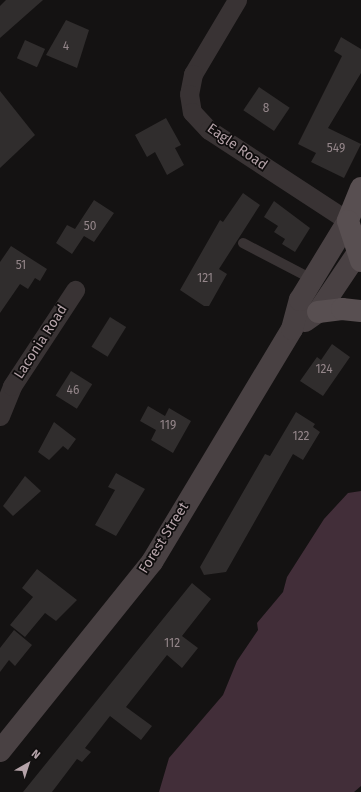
<!DOCTYPE html>
<html>
<head>
<meta charset="utf-8">
<style>
  body { margin:0 }
  #map { position:relative; width:361px; height:792px; overflow:hidden; background:#141212; font-family:"Fira Sans",sans-serif }
  div>[style] { position:absolute }
  .water>* { inset:0; background:#422e39 }
  .building>* { inset:0; background:#302d2d; transform-origin:0 0 }
  .lane>* { height:10px; margin:-5px; padding:0 5px; transform-origin:5px; border-radius:5px; background:#393334 }
  .street>* { height:19px; margin:-9.5px; padding:0 9.5px; transform-origin:9.5px; border-radius:9.5px; background:#393334 }
  .secondary>* { height:22px; margin:-11px; padding:0 11px; transform-origin:11px; border-radius:11px; background:#494143 }
  .primary>* { height:22px; margin:-11px; padding:0 11px; transform-origin:11px; border-radius:11px; background:#584f51 }
  span { translate:-50% -50%; white-space:nowrap; text-align:center; line-height:1.15; -webkit-text-stroke:3.5px #0f0d0d; paint-order:stroke }
  .number-label { font-size:12px; color:#94868a }
  .number-label span { -webkit-text-stroke-width:0 }
  .street-label { font-size:14px; color:#b5a3a9 }
  .north { position:absolute; left:8px; top:744px; width:40px; height:40px; -webkit-text-stroke:3px #0f0d0d; paint-order:stroke; rotate:39deg; font-size:11px; font-weight:700; line-height:16px; text-align:center; color:#b5a3a9 }
  .north::after { content:''; display:block; margin:auto; width:14px; height:18px; background:#b5a3a9; clip-path:polygon(50% 0,100% 100%,50% 72%,0 100%) }
</style>
</head>
<body>
<div id="map">
  <div class="water">
    <div style="clip-path:polygon(361px 491px,361px 786px,354px 792px,159px 792px,169px 758px,223px 695px,237px 661px,258px 630px,257px 623px,283px 592px,287px 577px,324px 519px,348px 493px)"></div>
  </div>
  <div class="building">
    <div style="clip-path:polygon(6px 0,43px 0,0 38px,0 6px)"></div>
    <div style="clip-path:polygon(66px 20px,89px 30px,77px 68px,46px 55px)"></div>
    <div style="clip-path:polygon(341px 37px,361px 49px,361px 73px,328px 128px,361px 144px,344px 178px,311px 162px,316px 153px,298px 144px,342px 56px,334px 51px)"></div>
    <div style="left:25px;top:40px;width:22px;height:20px;rotate:24deg"></div>
    <div style="left:259px;top:87px;width:37px;height:28px;rotate:34deg"></div>
    <div style="clip-path:polygon(0 91px,35px 135px,0 168px)"></div>
    <div style="clip-path:polygon(166px 118px,181px 145px,175px 148px,184px 165px,167px 175px,155px 152px,147px 157px,135px 135px)"></div>
    <div style="clip-path:polygon(243px 193px,260px 205px,219px 269px,227px 274px,209px 306px,204px 306px,180px 290px,220px 220px,223px 222px)"></div>
    <div style="clip-path:polygon(94px 200px,114px 213px,94px 242px,84px 236px,72px 254px,56px 243px,67px 225px,75px 229px)"></div>
    <div style="clip-path:polygon(274px 201px,310px 228px,295px 252px,282px 244px,285px 239px,274px 232px,278px 226px,264px 217px)"></div>
    <div style="clip-path:polygon(11px 246px,47px 269px,40px 281px,35px 278px,28px 289px,20px 284px,0 313px,0 262px)"></div>
    <div style="left:110px;top:317px;width:19px;height:35px;rotate:32deg"></div>
    <div style="clip-path:polygon(332px 344px,350px 357px,323px 396px,300px 381px,317px 357px,321px 360px)"></div>
    <div style="left:71px;top:371px;width:25px;height:29px;rotate:32deg"></div>
    <div style="clip-path:polygon(148px 406px,165px 416px,169px 408px,191px 421px,173px 453px,151px 440px,156px 430px,140px 421px)"></div>
    <div style="clip-path:polygon(296px 412px,315px 424px,313px 427px,320px 432px,303px 460px,293px 454px,226px 572px,204px 575px,200px 567px,216px 539px,265px 454px,270px 456px)"></div>
    <div style="clip-path:polygon(54px 422px,76px 439px,68px 450px,63px 446px,49px 460px,38px 452px)"></div>
    <div style="clip-path:polygon(116px 473px,145px 489px,116px 536px,95px 525px,115px 490px,108px 487px)"></div>
    <div style="clip-path:polygon(25px 476px,41px 491px,13px 516px,3px 506px)"></div>
    <div style="clip-path:polygon(37px 569px,77px 600px,56px 621px,45px 613px,25px 637px,10px 625px,33px 597px,22px 588px)"></div>
    <div style="clip-path:polygon(192px 583px,211px 599px,182px 636px,198px 648px,182px 668px,167px 655px,126px 707px,152px 726px,141px 740px,110px 716px,85px 748px,91px 752px,82px 762px,77px 759px,52px 792px,23px 792px)"></div>
    <div style="clip-path:polygon(14px 630px,32px 645px,15px 666px,9px 660px,0 672px,0 648px)"></div>
  </div>
  <div class="lane">
    <div style="left:243px;top:243px;width:78px;rotate:27.6deg"></div>
  </div>
  <div class="street">
    <div style="left:237px;top:0;width:86px;rotate:120.7deg"></div>
    <div style="left:193px;top:74px;width:20px;rotate:101deg"></div>
    <div style="left:189px;top:94px;width:18px;rotate:81deg"></div>
    <div style="left:192px;top:112px;width:25px;rotate:47deg"></div>
    <div style="left:209px;top:130px;width:166px;rotate:33.2deg"></div>
    <div style="left:0;top:416px;width:32px;rotate:-68deg"></div>
    <div style="left:12px;top:386px;width:115px;rotate:-56.7deg"></div>
  </div>
  <div class="secondary">
    <div style="left:305px;top:321px;width:16px;rotate:-35deg"></div>
    <div style="left:318px;top:312px;width:77px;rotate:-56.1deg"></div>
    <div style="left:0;top:751px;width:243px;rotate:-51.2deg"></div>
    <div style="left:152px;top:562px;width:272px;rotate:-59deg"></div>
    <div style="left:292px;top:329px;width:30px;rotate:-75deg"></div>
    <div style="left:300px;top:300px;width:92px;rotate:-58.7deg"></div>
  </div>
  <div class="primary">
    <div style="left:361px;top:188px;width:35px;rotate:112deg"></div>
    <div style="left:348px;top:221px;width:42px;rotate:72deg"></div>
    <div style="left:318px;top:312px;width:24px;rotate:-7deg"></div>
    <div style="left:342px;top:309px;width:19px;rotate:6deg"></div>
  </div>
  <div class="number-label">
    <span style="left:66px;top:47px">4</span>
    <span style="left:266px;top:109px">8</span>
    <span style="left:336px;top:149px">549</span>
    <span style="left:90px;top:227px">50</span>
    <span style="left:21px;top:266px">51</span>
    <span style="left:205px;top:279px">121</span>
    <span style="left:324px;top:370px">124</span>
    <span style="left:73px;top:391px">46</span>
    <span style="left:168px;top:426px">119</span>
    <span style="left:301px;top:437px">122</span>
    <span style="left:172px;top:644px">112</span>
  </div>
  <div class="street-label">
    <span style="left:237px;top:147px;rotate:35deg">Eagle Road</span>
    <span style="left:41px;top:342px;rotate:-57deg">Laconia Road</span>
    <span style="left:164px;top:538px;rotate:-58deg">Forest Street</span>
  </div>
  <div class="north">N</div>
</div>
</body>
</html>
